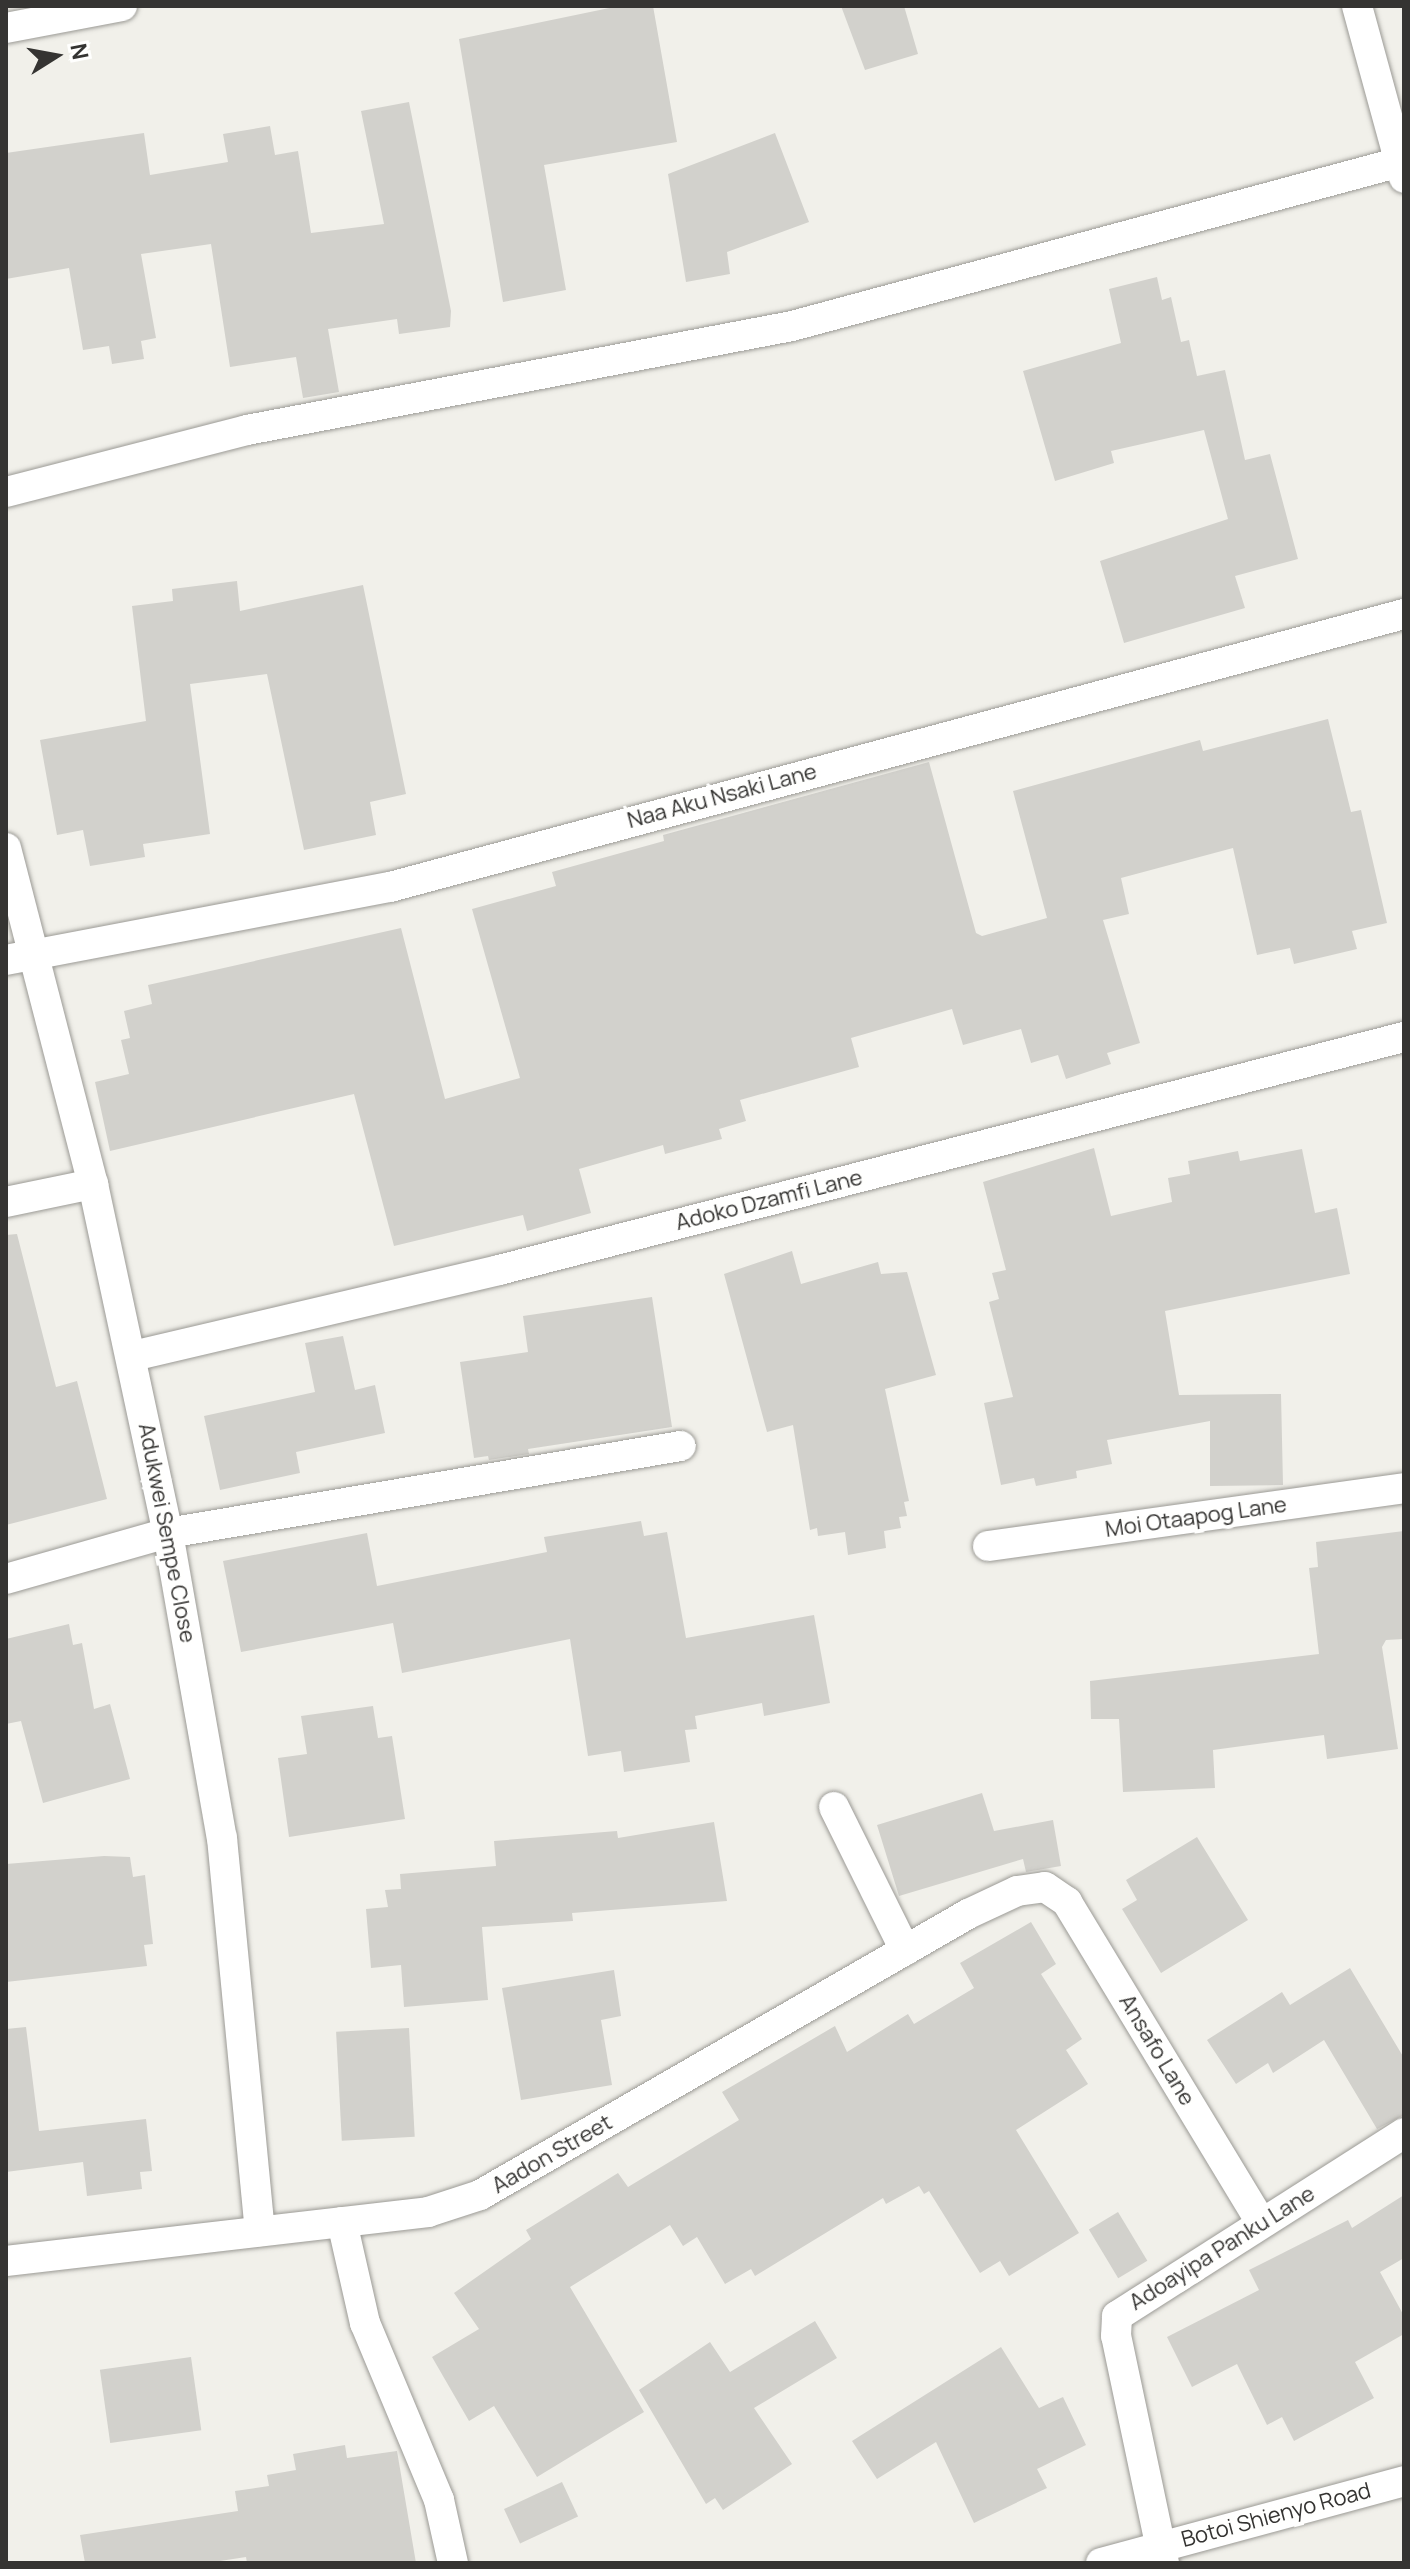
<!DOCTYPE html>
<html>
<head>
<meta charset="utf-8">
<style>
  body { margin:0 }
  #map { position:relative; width:1410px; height:2569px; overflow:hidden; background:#f1f0ea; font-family:Manrope,sans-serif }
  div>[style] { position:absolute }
  .building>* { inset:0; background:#d2d1cc; transform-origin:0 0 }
  .roads { filter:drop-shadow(0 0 2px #9b9a95) drop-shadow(0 0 2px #9b9a95) }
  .minor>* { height:30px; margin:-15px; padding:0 15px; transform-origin:15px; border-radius:15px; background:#fff }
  span { translate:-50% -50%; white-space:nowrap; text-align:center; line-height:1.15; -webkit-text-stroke:8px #fffffe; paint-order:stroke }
  .street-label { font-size:22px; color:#353432 }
  .frame { position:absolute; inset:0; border:8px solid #353432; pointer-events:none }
  .north { position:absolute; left:16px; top:16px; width:80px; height:80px; -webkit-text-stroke:6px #fffffe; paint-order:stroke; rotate:79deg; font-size:22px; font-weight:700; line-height:32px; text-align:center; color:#353432 }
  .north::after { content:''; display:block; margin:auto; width:28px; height:36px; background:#353432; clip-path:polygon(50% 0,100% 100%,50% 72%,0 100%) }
</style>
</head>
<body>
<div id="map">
  <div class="building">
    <div style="clip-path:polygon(619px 6px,653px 6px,677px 142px,544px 165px,566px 290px,503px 302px,459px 39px)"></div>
    <div style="clip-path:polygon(841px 6px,904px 6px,918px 54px,865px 70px)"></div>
    <div style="clip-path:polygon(409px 102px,451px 311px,450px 327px,399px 334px,397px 319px,328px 329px,339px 392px,303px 398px,296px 357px,230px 367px,211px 244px,141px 254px,156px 338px,141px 341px,144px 359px,112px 364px,109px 346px,83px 350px,69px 268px,6px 279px,6px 153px,144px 133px,150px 175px,228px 162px,223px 134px,270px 126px,275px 155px,298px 151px,311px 233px,384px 224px,361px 111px)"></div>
    <div style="clip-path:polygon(775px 133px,809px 222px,727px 252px,730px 274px,686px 282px,668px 174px)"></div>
    <div style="clip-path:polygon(1157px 277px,1162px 300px,1171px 297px,1181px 342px,1189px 340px,1197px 376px,1225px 370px,1245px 460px,1270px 454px,1298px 559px,1235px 576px,1245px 608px,1124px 643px,1100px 561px,1228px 519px,1204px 430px,1111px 451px,1114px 463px,1055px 481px,1023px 371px,1121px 343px,1109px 289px)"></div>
    <div style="clip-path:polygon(237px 581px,240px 611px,363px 585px,406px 794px,370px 802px,376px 835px,304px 850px,267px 674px,190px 684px,210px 834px,143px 844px,145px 857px,90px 866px,83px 830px,57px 835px,40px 740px,146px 721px,132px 606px,173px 601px,172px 589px)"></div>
    <div style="clip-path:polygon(1328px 719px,1351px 812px,1361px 810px,1387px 923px,1352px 931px,1357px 949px,1294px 964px,1290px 948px,1257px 955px,1233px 848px,1121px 878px,1129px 914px,1103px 920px,1140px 1043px,1107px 1053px,1111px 1064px,1066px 1079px,1058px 1055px,1031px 1063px,1021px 1029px,963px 1045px,952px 1009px,851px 1038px,859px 1067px,740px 1100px,746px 1121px,719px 1129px,722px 1139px,665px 1154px,663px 1145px,579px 1169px,591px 1213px,527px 1231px,523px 1215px,394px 1246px,354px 1094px,110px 1151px,95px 1082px,129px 1074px,121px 1040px,130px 1038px,124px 1011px,152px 1004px,148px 985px,401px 928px,445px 1099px,520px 1078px,472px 909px,556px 886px,552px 872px,664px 841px,663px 835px,929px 762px,976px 933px,982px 936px,1047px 918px,1013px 791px,1200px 740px,1203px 751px)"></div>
    <div style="clip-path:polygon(1094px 1148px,1111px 1216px,1172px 1202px,1168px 1178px,1190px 1174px,1188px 1161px,1238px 1151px,1240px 1161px,1302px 1149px,1315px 1213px,1337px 1208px,1350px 1274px,1165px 1311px,1179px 1395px,1281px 1394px,1283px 1485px,1210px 1486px,1210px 1421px,1107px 1440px,1112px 1464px,1076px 1471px,1077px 1478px,1036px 1486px,1034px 1478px,1001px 1485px,984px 1403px,1013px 1397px,989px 1302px,999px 1299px,992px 1273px,1006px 1270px,983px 1182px)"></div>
    <div style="clip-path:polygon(17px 1234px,56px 1387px,77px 1381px,107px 1499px,6px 1525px,6px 1235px)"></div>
    <div style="clip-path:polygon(792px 1251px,801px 1284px,878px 1262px,881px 1274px,907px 1272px,936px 1375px,885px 1389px,909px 1501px,904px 1502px,907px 1516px,899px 1517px,901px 1528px,884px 1531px,886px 1548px,848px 1555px,845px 1532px,818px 1536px,817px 1528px,810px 1530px,793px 1425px,767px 1432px,724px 1274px)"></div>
    <div style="clip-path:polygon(652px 1297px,672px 1427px,528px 1449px,529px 1454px,489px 1460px,488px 1456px,474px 1458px,460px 1362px,528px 1352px,523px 1316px)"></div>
    <div style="clip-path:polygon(343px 1336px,355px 1390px,375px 1385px,385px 1433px,296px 1452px,300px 1473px,220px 1490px,204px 1416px,315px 1392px,305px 1343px)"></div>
    <div style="clip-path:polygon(641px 1521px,644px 1536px,667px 1532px,686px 1638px,814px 1615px,830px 1703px,764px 1716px,762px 1703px,695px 1716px,697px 1729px,685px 1730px,690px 1762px,624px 1772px,621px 1751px,588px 1756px,570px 1639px,402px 1673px,393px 1623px,241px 1652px,223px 1561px,367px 1533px,377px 1586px,547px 1552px,544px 1537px)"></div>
    <div style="clip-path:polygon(1404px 1531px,1404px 1639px,1386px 1640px,1382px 1647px,1398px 1749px,1327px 1759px,1324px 1735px,1213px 1750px,1215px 1788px,1123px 1792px,1119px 1719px,1091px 1719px,1090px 1681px,1319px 1654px,1309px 1568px,1318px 1567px,1316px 1542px)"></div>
    <div style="clip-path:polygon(69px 1624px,73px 1645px,82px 1643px,94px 1709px,110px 1704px,130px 1779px,43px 1803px,21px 1721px,6px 1724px,6px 1639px)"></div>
    <div style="clip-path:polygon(373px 1706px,378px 1738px,392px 1736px,405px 1819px,289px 1837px,278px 1758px,307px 1754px,301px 1716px)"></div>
    <div style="clip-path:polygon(982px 1793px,994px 1831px,1053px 1820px,1061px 1866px,1026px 1872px,1023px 1859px,899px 1896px,877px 1825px)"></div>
    <div style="clip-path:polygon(714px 1822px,727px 1901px,572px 1913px,573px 1921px,482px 1927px,488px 2000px,404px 2007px,401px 1965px,371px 1968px,366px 1909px,388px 1907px,385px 1890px,401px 1889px,400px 1874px,496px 1866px,494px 1841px,617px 1831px,618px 1838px)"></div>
    <div style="clip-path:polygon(1197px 1837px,1248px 1920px,1161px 1973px,1122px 1909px,1137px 1900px,1126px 1880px)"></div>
    <div style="clip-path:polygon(104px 1856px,130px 1857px,133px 1877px,145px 1875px,153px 1944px,144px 1945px,147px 1966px,6px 1982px,6px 1864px)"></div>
    <div style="clip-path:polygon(1031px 1922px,1056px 1964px,1041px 1974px,1082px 2039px,1066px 2050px,1088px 2084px,1016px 2130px,1079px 2233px,1009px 2276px,1000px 2261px,980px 2273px,929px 2191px,924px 2194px,919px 2186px,886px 2204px,883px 2198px,755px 2276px,751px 2269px,725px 2284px,697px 2237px,683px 2246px,670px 2225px,570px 2287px,644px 2412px,537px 2477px,494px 2406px,469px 2421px,432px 2357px,479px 2329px,454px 2293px,531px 2239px,526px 2230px,618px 2173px,628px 2187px,739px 2120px,722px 2092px,835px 2026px,847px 2052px,908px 2014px,914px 2024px,974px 1988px,960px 1963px)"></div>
    <div style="clip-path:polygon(1350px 1968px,1404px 2058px,1404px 2115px,1377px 2129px,1324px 2040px,1273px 2073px,1268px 2063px,1236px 2084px,1207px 2040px,1282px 1992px,1290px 2005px)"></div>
    <div style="clip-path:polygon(614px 1970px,621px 2016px,601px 2020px,612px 2085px,521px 2100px,502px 1988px)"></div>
    <div style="clip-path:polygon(26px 2027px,39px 2131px,146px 2119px,152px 2171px,140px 2172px,142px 2189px,87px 2196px,83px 2162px,6px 2172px,6px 2029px)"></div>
    <div style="left:409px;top:2028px;width:109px;height:73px;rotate:87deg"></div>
    <div style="clip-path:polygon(1404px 2195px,1404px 2258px,1380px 2272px,1404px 2316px,1404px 2334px,1355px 2362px,1374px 2398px,1294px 2441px,1282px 2417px,1267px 2425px,1237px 2364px,1192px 2387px,1167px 2337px,1259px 2290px,1249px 2270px,1348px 2220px,1352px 2228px)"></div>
    <div style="left:1118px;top:2212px;width:57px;height:34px;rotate:59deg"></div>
    <div style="clip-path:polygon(815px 2321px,837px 2358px,754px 2408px,792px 2464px,723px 2510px,715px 2498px,706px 2504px,639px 2390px,710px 2342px,730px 2372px)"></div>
    <div style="clip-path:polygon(1001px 2347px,1039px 2408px,1063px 2397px,1086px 2445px,1037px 2469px,1047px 2488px,974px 2523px,936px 2442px,877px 2479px,852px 2441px)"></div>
    <div style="left:191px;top:2357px;width:74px;height:92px;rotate:82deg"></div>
    <div style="clip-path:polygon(345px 2445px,347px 2458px,397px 2451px,416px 2563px,247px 2563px,246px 2557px,207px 2563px,85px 2563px,80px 2535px,238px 2511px,235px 2491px,269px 2486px,267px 2475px,296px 2470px,293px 2454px)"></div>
    <div style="left:562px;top:2482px;width:38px;height:64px;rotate:65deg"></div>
  </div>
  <div class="roads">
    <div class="minor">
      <div style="left:1357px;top:6px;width:178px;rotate:74.7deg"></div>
      <div style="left:6px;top:28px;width:118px;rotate:-10.7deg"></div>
      <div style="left:6px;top:492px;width:249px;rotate:-14.4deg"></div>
      <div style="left:247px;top:430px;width:555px;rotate:-10.8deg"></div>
      <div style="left:792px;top:326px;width:634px;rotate:-15.09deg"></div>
      <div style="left:6px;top:848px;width:347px;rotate:75.5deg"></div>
      <div style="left:93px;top:1184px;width:357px;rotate:77.9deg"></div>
      <div style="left:168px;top:1533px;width:310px;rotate:80deg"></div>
      <div style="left:222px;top:1838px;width:395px;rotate:84.5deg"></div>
      <div style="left:6px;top:960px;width:391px;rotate:-10.8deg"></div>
      <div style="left:390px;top:887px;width:1050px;rotate:-15.07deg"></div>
      <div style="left:6px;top:1202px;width:89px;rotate:-11.7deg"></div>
      <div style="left:133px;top:1356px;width:376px;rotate:-13.2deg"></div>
      <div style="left:499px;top:1270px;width:935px;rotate:-14.44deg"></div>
      <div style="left:988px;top:1546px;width:420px;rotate:-7.9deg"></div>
      <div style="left:6px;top:1579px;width:168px;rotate:-15.9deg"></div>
      <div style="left:168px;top:1533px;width:520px;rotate:-9.63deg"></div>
      <div style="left:834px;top:1807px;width:160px;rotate:63.6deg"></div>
      <div style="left:342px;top:2222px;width:104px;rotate:77.2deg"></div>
      <div style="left:365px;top:2323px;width:192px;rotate:67.3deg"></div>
      <div style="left:439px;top:2500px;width:65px;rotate:77.5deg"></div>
      <div style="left:6px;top:2261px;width:425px;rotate:-6.6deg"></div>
      <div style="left:428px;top:2212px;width:55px;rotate:-18.1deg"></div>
      <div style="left:480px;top:2195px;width:563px;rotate:-29.93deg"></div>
      <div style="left:968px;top:1914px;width:54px;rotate:-25.1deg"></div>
      <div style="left:1017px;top:1891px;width:28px;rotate:-8deg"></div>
      <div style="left:1045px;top:1887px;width:27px;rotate:34deg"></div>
      <div style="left:1067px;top:1902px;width:374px;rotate:58.8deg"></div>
      <div style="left:1101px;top:2563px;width:314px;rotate:-15.1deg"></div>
      <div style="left:1164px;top:2563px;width:232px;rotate:-101.9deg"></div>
      <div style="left:1116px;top:2336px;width:20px;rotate:-87deg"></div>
      <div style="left:1117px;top:2316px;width:340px;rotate:-32.5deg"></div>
    </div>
  </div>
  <div class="street-label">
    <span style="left:722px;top:796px;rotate:-15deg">Naa Aku Nsaki Lane</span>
    <span style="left:769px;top:1200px;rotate:-14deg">Adoko Dzamfi Lane</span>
    <span style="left:1196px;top:1517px;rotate:-8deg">Moi Otaapog Lane</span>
    <span style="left:167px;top:1533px;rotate:79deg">Adukwei Sempe Close</span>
    <span style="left:1157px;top:2050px;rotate:59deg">Ansafo Lane</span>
    <span style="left:552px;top:2154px;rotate:-30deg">Aadon Street</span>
    <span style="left:1222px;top:2248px;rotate:-32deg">Adoayipa Panku Lane</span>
    <span style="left:1276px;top:2515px;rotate:-15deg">Botoi Shienyo Road</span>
  </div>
  <div class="frame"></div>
  <div class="north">N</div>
</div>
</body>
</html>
